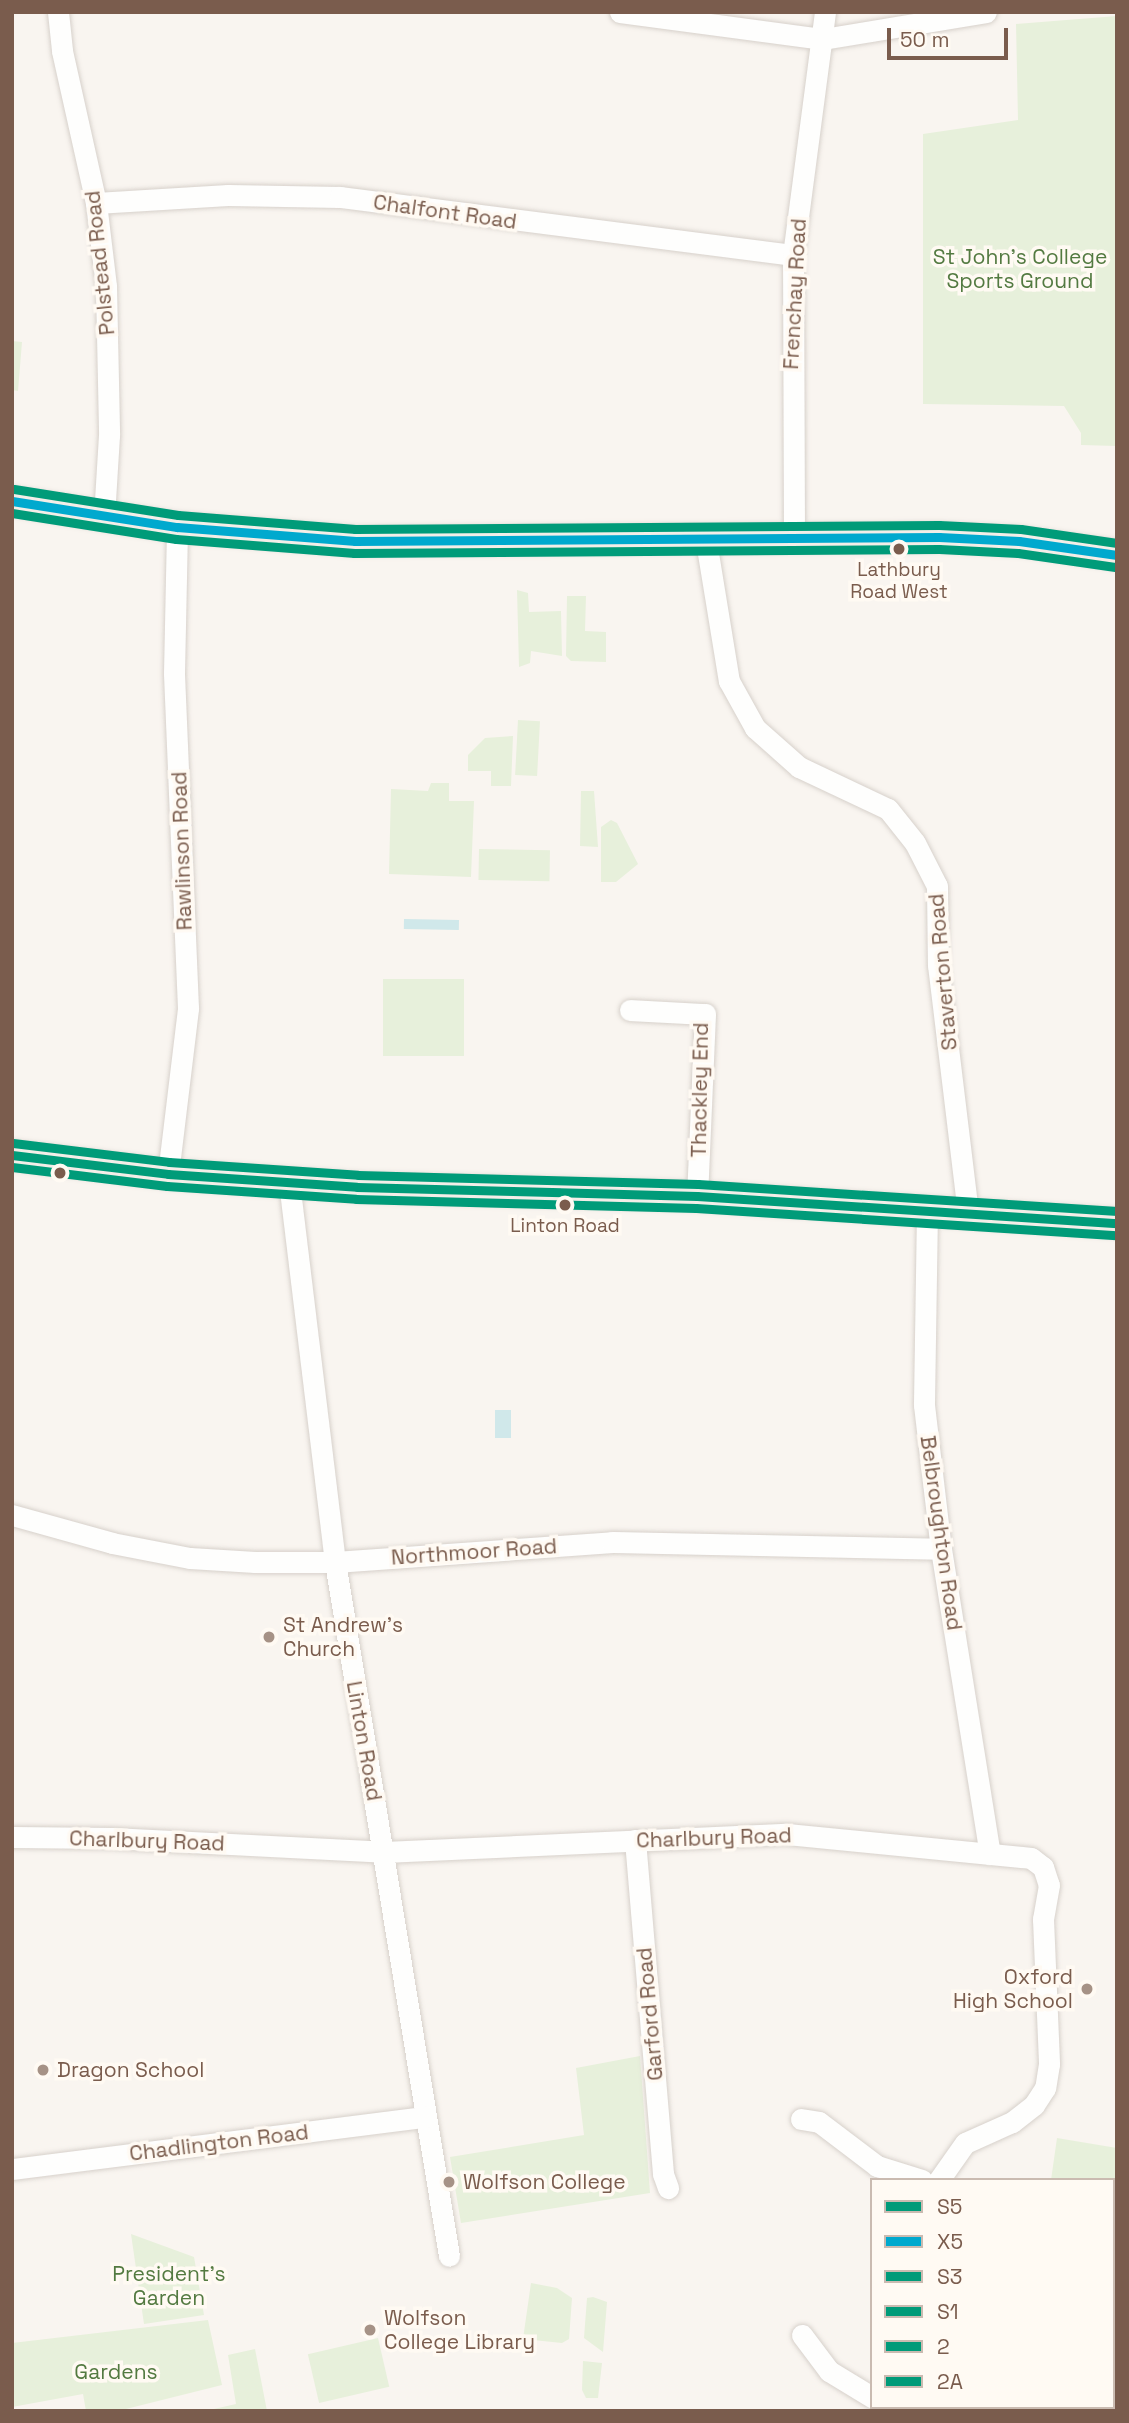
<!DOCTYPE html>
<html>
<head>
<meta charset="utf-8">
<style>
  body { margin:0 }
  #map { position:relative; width:1129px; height:2423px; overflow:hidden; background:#f9f5f0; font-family:"Space Grotesk",sans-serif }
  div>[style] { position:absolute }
  .green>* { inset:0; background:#e7f0db; transform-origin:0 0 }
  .water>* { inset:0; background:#d0e8ea; transform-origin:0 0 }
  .roads { filter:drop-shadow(0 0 2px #d7d1cb) drop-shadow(0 0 2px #d7d1cb) }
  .minor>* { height:21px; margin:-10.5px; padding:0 10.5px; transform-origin:10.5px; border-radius:10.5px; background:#fefefd }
  .major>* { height:28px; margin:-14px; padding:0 14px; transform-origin:14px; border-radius:14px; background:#f3eee8 }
  .bus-1>* { height:9px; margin:-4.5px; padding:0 4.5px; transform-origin:4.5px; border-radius:4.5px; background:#009b79 }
  .bus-2>* { height:9px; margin:-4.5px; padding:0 4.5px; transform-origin:4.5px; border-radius:4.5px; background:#00a9ce }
  .bus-3>* { height:9px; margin:-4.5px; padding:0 4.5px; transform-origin:4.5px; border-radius:4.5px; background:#009b79 }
  .bus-4>* { height:9px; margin:-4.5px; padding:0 4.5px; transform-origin:4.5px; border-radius:4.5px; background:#009b79 }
  .bus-5>* { height:9px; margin:-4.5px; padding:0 4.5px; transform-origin:4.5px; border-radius:4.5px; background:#009b79 }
  .bus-6>* { height:9px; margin:-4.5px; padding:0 4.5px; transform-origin:4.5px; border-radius:4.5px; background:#009b79 }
  .dots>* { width:19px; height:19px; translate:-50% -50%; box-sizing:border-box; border:4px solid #fffaf3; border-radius:50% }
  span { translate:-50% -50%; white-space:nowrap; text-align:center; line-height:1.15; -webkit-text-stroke:7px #fffaf3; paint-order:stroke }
  .bus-label { font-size:19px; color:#7a5c4d }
  .street-label { font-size:21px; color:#7a5c4d }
  .park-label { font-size:21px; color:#537a41 }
  .poi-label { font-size:21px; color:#7a5c4d }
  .left { translate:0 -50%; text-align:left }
  .right { translate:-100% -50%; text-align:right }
  .frame { position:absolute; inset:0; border:14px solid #7a5c4d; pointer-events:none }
  .legend { position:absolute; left:870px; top:2178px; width:245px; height:231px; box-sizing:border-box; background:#fffaf3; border:2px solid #cabbb1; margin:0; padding:9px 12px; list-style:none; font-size:21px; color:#7a5c4d }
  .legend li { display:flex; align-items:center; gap:14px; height:35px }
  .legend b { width:35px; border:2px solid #cabbb1 }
  .scale { position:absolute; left:887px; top:28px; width:121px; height:32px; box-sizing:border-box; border:4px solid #7a5c4d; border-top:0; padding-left:9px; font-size:21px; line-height:24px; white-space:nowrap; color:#7a5c4d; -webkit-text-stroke:5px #fffaf3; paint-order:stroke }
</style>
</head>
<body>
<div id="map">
  <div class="green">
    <div style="clip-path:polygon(1117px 16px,1117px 446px,1081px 445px,1081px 433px,1064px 406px,923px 404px,923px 134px,1018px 120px,1016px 24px)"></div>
    <div style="clip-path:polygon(12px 341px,22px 342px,18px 391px,12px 390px)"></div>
    <div style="clip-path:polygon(517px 590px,528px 593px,529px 612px,561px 611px,562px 656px,531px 651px,530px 663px,519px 667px)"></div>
    <div style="clip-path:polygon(567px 596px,586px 596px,585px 631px,606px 632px,606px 662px,571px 661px,566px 656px)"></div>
    <div style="left:518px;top:720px;width:22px;height:55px;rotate:3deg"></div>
    <div style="clip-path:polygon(513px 736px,511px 786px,491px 786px,491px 771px,468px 771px,468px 755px,485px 738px)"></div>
    <div style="clip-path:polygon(431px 783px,449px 783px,449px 801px,474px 801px,471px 877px,389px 874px,391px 789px,428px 791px)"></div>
    <div style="clip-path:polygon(581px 791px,594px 791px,598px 847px,580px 846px)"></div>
    <div style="clip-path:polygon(611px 820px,617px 823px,638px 864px,616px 882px,601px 882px,601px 827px)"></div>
    <div style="left:479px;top:849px;width:71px;height:31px;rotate:1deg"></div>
    <div style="left:383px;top:979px;width:81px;height:77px"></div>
    <div style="clip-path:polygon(640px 2056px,650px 2193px,461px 2223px,450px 2157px,584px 2135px,576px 2068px)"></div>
    <div style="clip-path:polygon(1057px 2138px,1117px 2148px,1117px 2260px,1113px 2180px,1051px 2180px)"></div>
    <div style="clip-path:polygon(131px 2234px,194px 2257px,204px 2315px,144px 2324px)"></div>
    <div style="left:1113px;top:2274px;width:4px;height:128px;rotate:14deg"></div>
    <div style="clip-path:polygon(531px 2283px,557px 2288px,572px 2298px,569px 2339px,562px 2343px,523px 2339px)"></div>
    <div style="clip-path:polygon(593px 2297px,607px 2302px,603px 2352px,584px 2338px,587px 2298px)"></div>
    <div style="clip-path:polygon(208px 2320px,222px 2385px,118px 2411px,86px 2411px,83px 2394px,12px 2407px,12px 2343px)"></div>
    <div style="left:378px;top:2338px;width:50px;height:72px;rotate:77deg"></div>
    <div style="clip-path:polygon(255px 2349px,267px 2411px,205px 2411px,236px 2404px,228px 2355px)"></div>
    <div style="clip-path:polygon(583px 2361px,602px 2363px,598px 2398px,586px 2398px,582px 2390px)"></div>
  </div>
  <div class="water">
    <div style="left:404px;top:919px;width:55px;height:10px;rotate:1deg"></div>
    <div style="left:495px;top:1410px;width:16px;height:28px"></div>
  </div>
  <div class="roads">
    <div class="minor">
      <div style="left:58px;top:12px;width:39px;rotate:84deg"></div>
      <div style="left:62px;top:51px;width:156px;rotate:77.4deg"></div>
      <div style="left:96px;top:203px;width:84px;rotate:83.1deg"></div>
      <div style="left:106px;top:286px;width:149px;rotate:88.8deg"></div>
      <div style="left:109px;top:435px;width:81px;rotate:93.5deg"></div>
      <div style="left:620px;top:12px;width:205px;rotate:7.6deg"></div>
      <div style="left:823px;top:39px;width:165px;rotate:-9.4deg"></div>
      <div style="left:96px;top:203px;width:132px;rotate:-3.5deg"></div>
      <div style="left:228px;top:195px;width:112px;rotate:1deg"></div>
      <div style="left:340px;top:197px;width:457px;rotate:7.3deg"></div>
      <div style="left:705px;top:535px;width:148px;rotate:80.7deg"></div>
      <div style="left:729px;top:681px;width:54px;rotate:61deg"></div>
      <div style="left:755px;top:728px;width:59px;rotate:41.6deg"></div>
      <div style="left:799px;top:767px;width:98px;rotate:25.3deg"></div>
      <div style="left:888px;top:809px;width:43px;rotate:51.5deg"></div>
      <div style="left:915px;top:843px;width:48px;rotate:62.9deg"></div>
      <div style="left:937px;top:886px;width:79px;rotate:89.3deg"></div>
      <div style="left:938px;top:965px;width:251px;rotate:83.1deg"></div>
      <div style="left:794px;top:535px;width:280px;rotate:-90.2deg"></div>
      <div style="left:793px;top:255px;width:245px;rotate:-82.5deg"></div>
      <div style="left:630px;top:1010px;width:75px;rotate:3.1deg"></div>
      <div style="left:705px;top:1014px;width:182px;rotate:92.5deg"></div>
      <div style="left:168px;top:1174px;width:167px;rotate:-83.1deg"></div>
      <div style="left:188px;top:1008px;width:335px;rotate:-92.4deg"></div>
      <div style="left:174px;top:673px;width:146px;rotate:-88.8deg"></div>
      <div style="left:289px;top:1182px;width:383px;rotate:83.1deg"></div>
      <div style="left:335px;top:1562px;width:703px;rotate:80.67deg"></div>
      <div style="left:927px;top:1211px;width:194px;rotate:90.9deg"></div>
      <div style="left:924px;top:1405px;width:145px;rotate:83.3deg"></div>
      <div style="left:941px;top:1549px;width:309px;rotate:80.9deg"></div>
      <div style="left:12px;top:1515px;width:104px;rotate:15.6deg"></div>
      <div style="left:112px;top:1543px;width:79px;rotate:10.9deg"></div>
      <div style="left:190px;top:1558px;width:65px;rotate:3.5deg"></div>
      <div style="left:255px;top:1562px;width:80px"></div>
      <div style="left:335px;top:1562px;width:278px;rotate:-4.1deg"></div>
      <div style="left:612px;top:1542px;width:329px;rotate:1.2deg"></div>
      <div style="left:12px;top:1837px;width:100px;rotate:0.6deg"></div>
      <div style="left:112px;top:1838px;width:272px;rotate:2.9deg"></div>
      <div style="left:384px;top:1852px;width:403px;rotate:-2.6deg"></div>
      <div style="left:787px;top:1834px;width:245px;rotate:5.6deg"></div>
      <div style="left:1031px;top:1858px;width:15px;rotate:37deg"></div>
      <div style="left:1043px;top:1867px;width:19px;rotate:72deg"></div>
      <div style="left:1049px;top:1885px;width:35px;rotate:100deg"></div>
      <div style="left:1043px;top:1919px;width:145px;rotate:87.6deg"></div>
      <div style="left:1049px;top:2064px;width:24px;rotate:99deg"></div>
      <div style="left:1045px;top:2088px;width:20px;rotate:123deg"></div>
      <div style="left:1034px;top:2105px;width:28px;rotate:142deg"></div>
      <div style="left:1012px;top:2122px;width:51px;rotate:155.9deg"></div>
      <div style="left:965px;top:2143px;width:45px;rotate:125.1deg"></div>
      <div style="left:635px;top:1840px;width:335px;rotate:85.2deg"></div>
      <div style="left:663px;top:2174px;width:15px;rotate:70deg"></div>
      <div style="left:801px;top:2119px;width:18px;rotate:9deg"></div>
      <div style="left:819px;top:2122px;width:73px;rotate:37.2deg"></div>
      <div style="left:877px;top:2166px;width:47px;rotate:17.3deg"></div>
      <div style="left:12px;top:2169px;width:417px;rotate:-7.2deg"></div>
      <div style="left:802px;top:2335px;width:45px;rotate:53.1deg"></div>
      <div style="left:829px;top:2371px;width:50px;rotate:31.2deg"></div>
    </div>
    <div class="major">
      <div style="left:12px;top:501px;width:167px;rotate:9deg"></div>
      <div style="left:177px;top:527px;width:179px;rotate:4.5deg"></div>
      <div style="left:355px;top:541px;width:584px;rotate:-0.39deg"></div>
      <div style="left:939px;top:537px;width:80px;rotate:2.9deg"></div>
      <div style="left:1019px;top:541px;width:99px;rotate:8.1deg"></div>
      <div style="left:12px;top:1155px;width:157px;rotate:6.9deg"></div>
      <div style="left:168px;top:1174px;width:189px;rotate:3.9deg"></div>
      <div style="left:357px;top:1187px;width:340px;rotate:1.5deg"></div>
      <div style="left:697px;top:1196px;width:421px;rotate:3.7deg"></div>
    </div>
  </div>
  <div class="bus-1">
    <div style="left:12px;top:1155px;width:157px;rotate:6.9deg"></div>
    <div style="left:168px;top:1174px;width:189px;rotate:3.9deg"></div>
    <div style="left:357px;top:1187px;width:340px;rotate:1.5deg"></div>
    <div style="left:697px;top:1196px;width:421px;rotate:3.7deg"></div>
  </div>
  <div class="bus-2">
    <div style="left:12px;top:501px;width:167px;rotate:9deg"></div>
    <div style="left:177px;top:527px;width:179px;rotate:4.5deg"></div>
    <div style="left:355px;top:541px;width:584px;rotate:-0.39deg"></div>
    <div style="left:939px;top:537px;width:80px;rotate:2.9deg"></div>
    <div style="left:1019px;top:541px;width:99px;rotate:8.1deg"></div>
  </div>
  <div class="bus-3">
    <div style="left:12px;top:513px;width:166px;rotate:9deg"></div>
    <div style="left:176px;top:539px;width:179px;rotate:4.5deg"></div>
    <div style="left:354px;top:553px;width:585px;rotate:-0.39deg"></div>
    <div style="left:939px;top:549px;width:79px;rotate:2.9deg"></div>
    <div style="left:1018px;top:553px;width:98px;rotate:8.2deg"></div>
  </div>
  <div class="bus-4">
    <div style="left:14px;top:489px;width:166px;rotate:9deg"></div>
    <div style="left:178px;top:515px;width:178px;rotate:4.5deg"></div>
    <div style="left:355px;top:529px;width:584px;rotate:-0.39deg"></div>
    <div style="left:939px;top:525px;width:82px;rotate:2.8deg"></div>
    <div style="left:1021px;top:529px;width:97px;rotate:8.3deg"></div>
  </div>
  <div class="bus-5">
    <div style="left:12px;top:1167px;width:156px;rotate:7deg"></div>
    <div style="left:167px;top:1186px;width:189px;rotate:3.9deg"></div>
    <div style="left:356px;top:1199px;width:340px;rotate:1.5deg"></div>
    <div style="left:696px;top:1208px;width:421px;rotate:3.7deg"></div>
  </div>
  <div class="bus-6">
    <div style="left:13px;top:1143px;width:157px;rotate:6.9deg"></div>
    <div style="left:169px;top:1162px;width:189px;rotate:3.9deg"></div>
    <div style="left:358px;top:1175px;width:340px;rotate:1.5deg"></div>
    <div style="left:698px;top:1184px;width:420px;rotate:3.7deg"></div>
  </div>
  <div class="dots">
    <div style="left:899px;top:549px;background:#7a5c4d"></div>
    <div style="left:60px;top:1173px;background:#7a5c4d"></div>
    <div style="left:565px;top:1205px;background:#7a5c4d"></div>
    <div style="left:269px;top:1637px;background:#a69286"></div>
    <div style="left:1087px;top:1989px;background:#a69286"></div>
    <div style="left:43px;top:2070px;background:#a69286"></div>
    <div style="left:449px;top:2182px;background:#a69286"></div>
    <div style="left:370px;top:2330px;background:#a69286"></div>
  </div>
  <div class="bus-label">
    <span style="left:899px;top:581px">Lathbury<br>Road West</span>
    <span style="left:565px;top:1226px">Linton Road</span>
  </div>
  <div class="street-label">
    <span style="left:445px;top:212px;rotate:8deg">Chalfont Road</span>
    <span style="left:100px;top:263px;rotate:-96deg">Polstead Road</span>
    <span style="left:795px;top:294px;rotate:-87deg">Frenchay Road</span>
    <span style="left:182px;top:851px;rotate:-92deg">Rawlinson Road</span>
    <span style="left:943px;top:972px;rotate:-95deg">Staverton Road</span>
    <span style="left:700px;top:1090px;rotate:-89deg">Thackley End</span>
    <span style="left:941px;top:1533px;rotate:82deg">Belbroughton Road</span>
    <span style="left:474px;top:1552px;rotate:-4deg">Northmoor Road</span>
    <span style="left:364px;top:1741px;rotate:80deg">Linton Road</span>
    <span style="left:714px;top:1838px;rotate:-2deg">Charlbury Road</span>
    <span style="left:147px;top:1841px;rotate:2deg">Charlbury Road</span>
    <span style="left:650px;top:2014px;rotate:-95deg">Garford Road</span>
    <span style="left:219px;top:2143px;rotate:-7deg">Chadlington Road</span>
  </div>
  <div class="park-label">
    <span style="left:1020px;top:269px">St John's College<br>Sports Ground</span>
    <span style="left:169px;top:2286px">President's<br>Garden</span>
    <span style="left:116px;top:2372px">Gardens</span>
  </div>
  <div class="poi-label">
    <span class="left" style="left:283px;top:1637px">St Andrew's<br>Church</span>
    <span class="right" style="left:1073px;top:1989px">Oxford<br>High School</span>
    <span class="left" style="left:57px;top:2070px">Dragon School</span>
    <span class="left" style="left:463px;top:2182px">Wolfson College</span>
    <span class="left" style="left:384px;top:2330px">Wolfson<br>College Library</span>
  </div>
  <div class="frame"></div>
  <ul class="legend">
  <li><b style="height:9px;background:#009b79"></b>S5</li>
  <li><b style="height:9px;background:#00a9ce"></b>X5</li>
  <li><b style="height:9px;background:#009b79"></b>S3</li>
  <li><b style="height:9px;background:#009b79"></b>S1</li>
  <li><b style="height:9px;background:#009b79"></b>2</li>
  <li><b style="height:9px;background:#009b79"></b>2A</li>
  </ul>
  <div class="scale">50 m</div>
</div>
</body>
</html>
